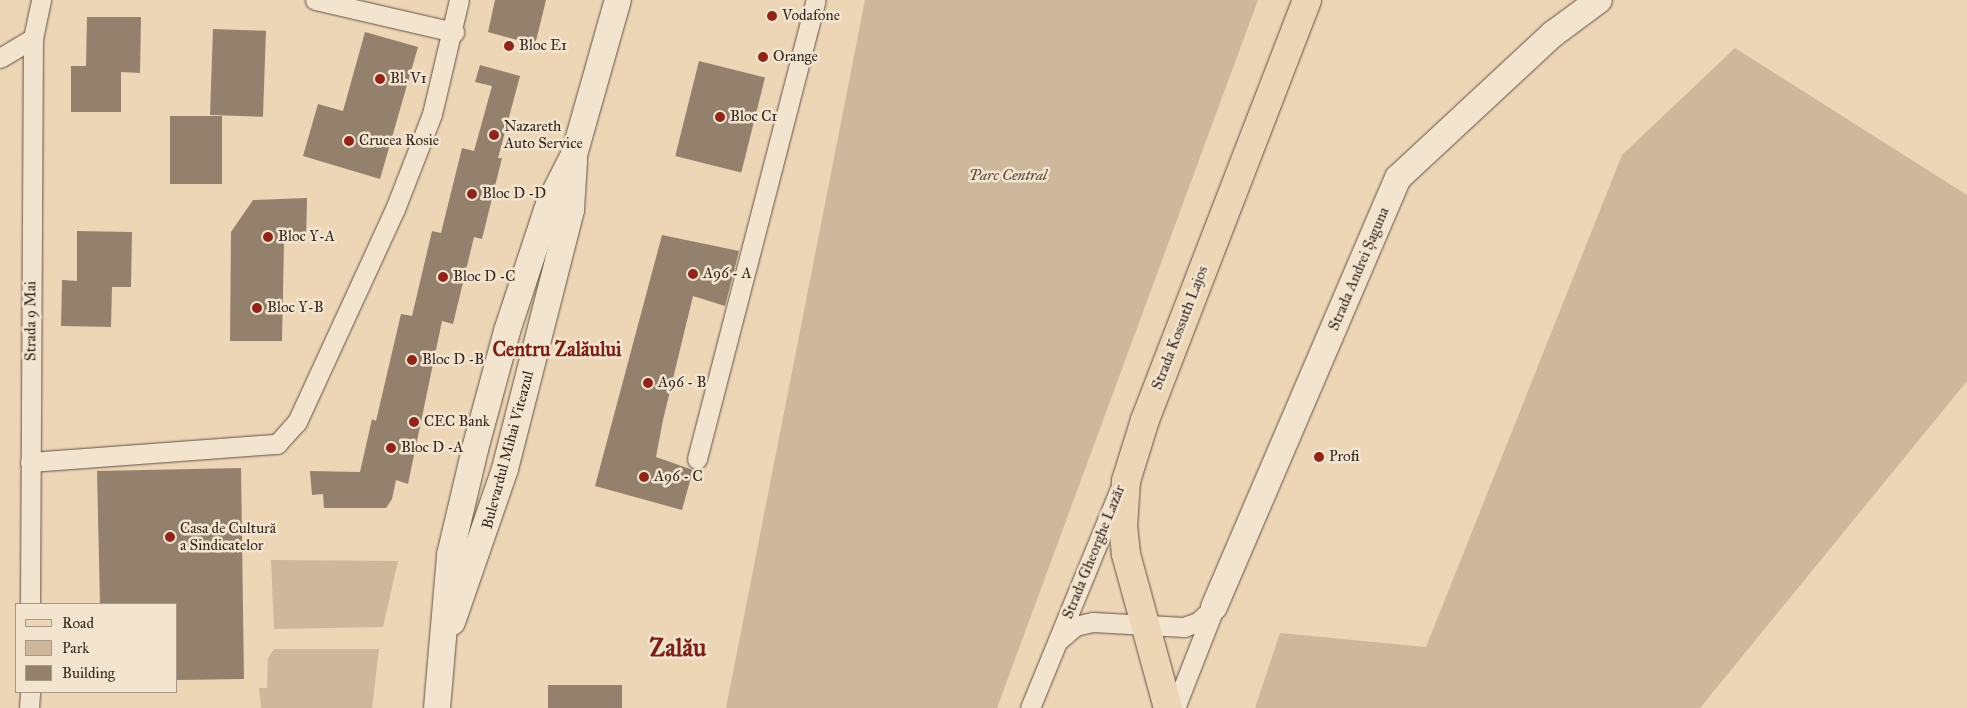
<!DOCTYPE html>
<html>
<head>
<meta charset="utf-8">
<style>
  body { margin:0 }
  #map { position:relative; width:1967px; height:708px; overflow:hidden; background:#ecd6b6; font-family:"IM FELL Great Primer",serif }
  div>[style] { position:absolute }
  .green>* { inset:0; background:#cdb89c }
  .building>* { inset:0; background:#93816d; transform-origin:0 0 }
  .roads { filter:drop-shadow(0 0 1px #615143) drop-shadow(0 0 1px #615143) }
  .street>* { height:19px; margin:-9.5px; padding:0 9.5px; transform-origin:9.5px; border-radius:9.5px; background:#f3e4d0 }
  .secondary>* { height:26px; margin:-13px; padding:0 13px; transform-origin:13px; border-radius:13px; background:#f3e4d0 }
  .primary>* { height:28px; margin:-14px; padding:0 14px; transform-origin:14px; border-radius:14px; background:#ecd6b6 }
  .dots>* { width:14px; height:14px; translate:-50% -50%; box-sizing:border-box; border:2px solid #f3e4d0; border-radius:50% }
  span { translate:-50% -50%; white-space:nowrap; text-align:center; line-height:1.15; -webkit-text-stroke:5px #f3e4d0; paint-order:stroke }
  .poi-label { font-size:15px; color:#33251d }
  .left { translate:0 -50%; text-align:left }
  .park-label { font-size:15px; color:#5a4a3d; font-style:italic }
  .street-label { font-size:15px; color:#33251d }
  .district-label { font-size:20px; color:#7a1f14; font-weight:700 }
  .town-label { font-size:25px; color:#7a1f14; font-weight:700 }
  .legend { position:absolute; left:15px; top:603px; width:162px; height:90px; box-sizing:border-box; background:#f3e4d0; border:1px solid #a69888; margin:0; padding:6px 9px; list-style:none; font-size:15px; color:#33251d }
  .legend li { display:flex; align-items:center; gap:10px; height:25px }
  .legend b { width:25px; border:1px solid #a69888 }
</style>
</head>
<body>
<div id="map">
  <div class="green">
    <div style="clip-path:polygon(865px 0,1258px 0,997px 708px,726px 708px)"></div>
    <div style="clip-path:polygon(1735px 48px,1967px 195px,1967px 381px,1700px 708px,1255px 708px,1280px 633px,1426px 647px,1622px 155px)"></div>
    <div style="clip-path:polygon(271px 560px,398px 561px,383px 627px,274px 629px)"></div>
    <div style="clip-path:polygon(274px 649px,379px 649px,372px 708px,261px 708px,259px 688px,267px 688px,268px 658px)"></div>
  </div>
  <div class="building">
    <div style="clip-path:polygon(495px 0,546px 0,535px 45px,488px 32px)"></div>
    <div style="clip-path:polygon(87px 17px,141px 17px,140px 73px,121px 72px,121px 112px,71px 112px,71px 66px,86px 66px)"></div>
    <div style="left:213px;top:29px;width:53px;height:86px;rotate:2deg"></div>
    <div style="clip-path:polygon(365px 32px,418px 47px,380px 179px,303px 156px,318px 104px,343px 111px)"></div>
    <div style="left:699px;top:61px;width:68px;height:98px;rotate:14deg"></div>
    <div style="clip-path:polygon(480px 65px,520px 76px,498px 158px,502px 158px,482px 239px,474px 237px,453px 324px,442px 321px,408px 484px,396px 480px,392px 499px,386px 508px,324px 508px,323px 494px,312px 495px,310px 471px,360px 472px,372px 419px,376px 421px,401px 314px,412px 316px,432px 231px,441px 233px,462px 148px,474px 151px,492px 86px,475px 82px)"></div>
    <div style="left:170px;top:116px;width:52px;height:68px"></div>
    <div style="clip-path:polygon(307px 198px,306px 243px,284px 243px,282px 341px,230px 341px,231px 232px,253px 200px)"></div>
    <div style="clip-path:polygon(77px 231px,132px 232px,131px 287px,112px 287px,111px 327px,61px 326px,62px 280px,77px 281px)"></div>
    <div style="clip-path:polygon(662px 235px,739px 251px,725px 306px,693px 296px,663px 420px,656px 457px,693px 470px,682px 510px,595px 486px)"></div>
    <div style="clip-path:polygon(241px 468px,244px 679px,176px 680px,176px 604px,100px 604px,97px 471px)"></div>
    <div style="left:548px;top:685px;width:74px;height:23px"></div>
  </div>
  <div class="roads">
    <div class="street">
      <div style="left:315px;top:0;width:143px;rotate:13deg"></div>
      <div style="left:0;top:58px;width:39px;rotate:-31deg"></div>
      <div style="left:697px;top:459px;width:474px;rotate:-75.5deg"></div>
      <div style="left:30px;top:462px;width:248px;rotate:-4.2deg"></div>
      <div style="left:277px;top:444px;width:30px;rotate:-48deg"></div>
      <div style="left:297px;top:422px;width:234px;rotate:-65.3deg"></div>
      <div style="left:395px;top:209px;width:102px;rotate:-68.7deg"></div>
      <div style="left:432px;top:114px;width:117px;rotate:-76.7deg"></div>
      <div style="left:30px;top:604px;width:566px;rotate:-89.7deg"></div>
      <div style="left:33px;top:38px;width:39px;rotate:-78deg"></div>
      <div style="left:1059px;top:640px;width:21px;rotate:-41deg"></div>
      <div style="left:1075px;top:626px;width:18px;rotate:-13deg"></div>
      <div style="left:1093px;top:622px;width:91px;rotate:3.1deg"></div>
      <div style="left:1184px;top:627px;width:15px;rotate:-20deg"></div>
      <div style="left:1198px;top:622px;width:22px;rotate:-43deg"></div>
      <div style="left:29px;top:708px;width:16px;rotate:-86deg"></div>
      <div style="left:1030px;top:708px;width:235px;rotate:-67.7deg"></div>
      <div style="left:1175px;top:708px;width:104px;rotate:-68.6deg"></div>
    </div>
    <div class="secondary">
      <div style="left:1214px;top:607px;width:467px;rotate:-66.8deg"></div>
      <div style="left:1398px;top:178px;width:212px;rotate:-42.9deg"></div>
      <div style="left:1553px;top:34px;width:57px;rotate:-36.5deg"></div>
      <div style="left:452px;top:622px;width:162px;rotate:-70.9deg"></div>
      <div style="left:505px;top:469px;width:267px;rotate:-75.7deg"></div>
      <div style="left:571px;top:210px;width:49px;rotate:-86.5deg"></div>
      <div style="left:437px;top:708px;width:154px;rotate:-85.1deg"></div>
      <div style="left:450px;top:555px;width:109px;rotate:-76.7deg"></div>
      <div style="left:475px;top:449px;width:122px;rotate:-74.8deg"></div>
      <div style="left:507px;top:331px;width:134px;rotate:-71.7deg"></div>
      <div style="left:549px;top:204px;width:55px;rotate:-63deg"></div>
      <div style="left:574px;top:155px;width:161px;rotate:-74.2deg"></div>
    </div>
    <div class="primary">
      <div style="left:1168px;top:708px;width:160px;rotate:-105.3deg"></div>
      <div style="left:1126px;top:554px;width:27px;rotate:-96deg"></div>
      <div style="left:1123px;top:527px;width:46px;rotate:-86.3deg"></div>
      <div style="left:1126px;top:481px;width:64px;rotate:-72.7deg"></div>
      <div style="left:1145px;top:420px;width:450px;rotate:-68.9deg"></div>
    </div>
  </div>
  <div class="dots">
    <div style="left:772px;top:16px;background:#8f2418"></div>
    <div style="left:509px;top:46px;background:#8f2418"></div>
    <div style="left:763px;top:57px;background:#8f2418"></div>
    <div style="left:380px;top:79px;background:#8f2418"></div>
    <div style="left:720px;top:117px;background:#8f2418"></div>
    <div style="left:494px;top:135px;background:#8f2418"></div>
    <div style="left:349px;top:141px;background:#8f2418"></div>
    <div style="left:472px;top:194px;background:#8f2418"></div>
    <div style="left:268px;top:237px;background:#8f2418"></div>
    <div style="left:693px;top:274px;background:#8f2418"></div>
    <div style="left:443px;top:277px;background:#8f2418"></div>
    <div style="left:257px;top:308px;background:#8f2418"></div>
    <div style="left:412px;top:360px;background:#8f2418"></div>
    <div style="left:648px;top:383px;background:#8f2418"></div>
    <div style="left:414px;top:422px;background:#8f2418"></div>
    <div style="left:391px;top:448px;background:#8f2418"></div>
    <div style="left:1319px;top:457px;background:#8f2418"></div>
    <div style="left:644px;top:477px;background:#8f2418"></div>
    <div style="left:170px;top:537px;background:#8f2418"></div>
  </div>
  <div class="poi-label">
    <span class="left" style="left:782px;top:16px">Vodafone</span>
    <span class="left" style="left:519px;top:46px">Bloc E1</span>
    <span class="left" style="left:773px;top:57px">Orange</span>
    <span class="left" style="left:390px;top:79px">Bl. V1</span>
    <span class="left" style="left:730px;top:117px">Bloc C1</span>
    <span class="left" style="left:504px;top:135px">Nazareth<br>Auto Service</span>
    <span class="left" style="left:359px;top:141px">Crucea Rosie</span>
    <span class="left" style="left:482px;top:194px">Bloc D -D</span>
    <span class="left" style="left:278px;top:237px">Bloc Y-A</span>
    <span class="left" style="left:703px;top:274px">A96 - A</span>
    <span class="left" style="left:453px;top:277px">Bloc D -C</span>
    <span class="left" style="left:267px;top:308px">Bloc Y-B</span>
    <span class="left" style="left:422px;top:360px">Bloc D -B</span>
    <span class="left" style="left:658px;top:383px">A96 - B</span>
    <span class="left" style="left:424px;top:422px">CEC Bank</span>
    <span class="left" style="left:401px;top:448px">Bloc D -A</span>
    <span class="left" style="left:1329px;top:457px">Profi</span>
    <span class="left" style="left:654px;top:477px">A96 - C</span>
    <span class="left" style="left:180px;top:537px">Casa de Cultură<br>a Sindicatelor</span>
  </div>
  <div class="park-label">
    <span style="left:1008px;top:176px">Parc Central</span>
  </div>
  <div class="street-label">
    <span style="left:1359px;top:269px;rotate:-67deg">Strada Andrei Șaguna</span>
    <span style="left:31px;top:321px;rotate:-90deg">Strada 9 Mai</span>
    <span style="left:1180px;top:328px;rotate:-69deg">Strada Kossuth Lajos</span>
    <span style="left:508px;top:450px;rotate:-75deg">Bulevardul Mihai Viteazul</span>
    <span style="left:1094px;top:552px;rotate:-68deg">Strada Gheorghe Lazăr</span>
  </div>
  <div class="district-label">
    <span style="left:557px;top:349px">Centru Zalăului</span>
  </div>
  <div class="town-label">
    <span style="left:678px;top:648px">Zalău</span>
  </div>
  <ul class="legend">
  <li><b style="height:6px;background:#ecd6b6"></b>Road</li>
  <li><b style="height:14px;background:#cdb89c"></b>Park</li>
  <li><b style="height:14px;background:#93816d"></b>Building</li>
  </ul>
</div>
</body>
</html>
